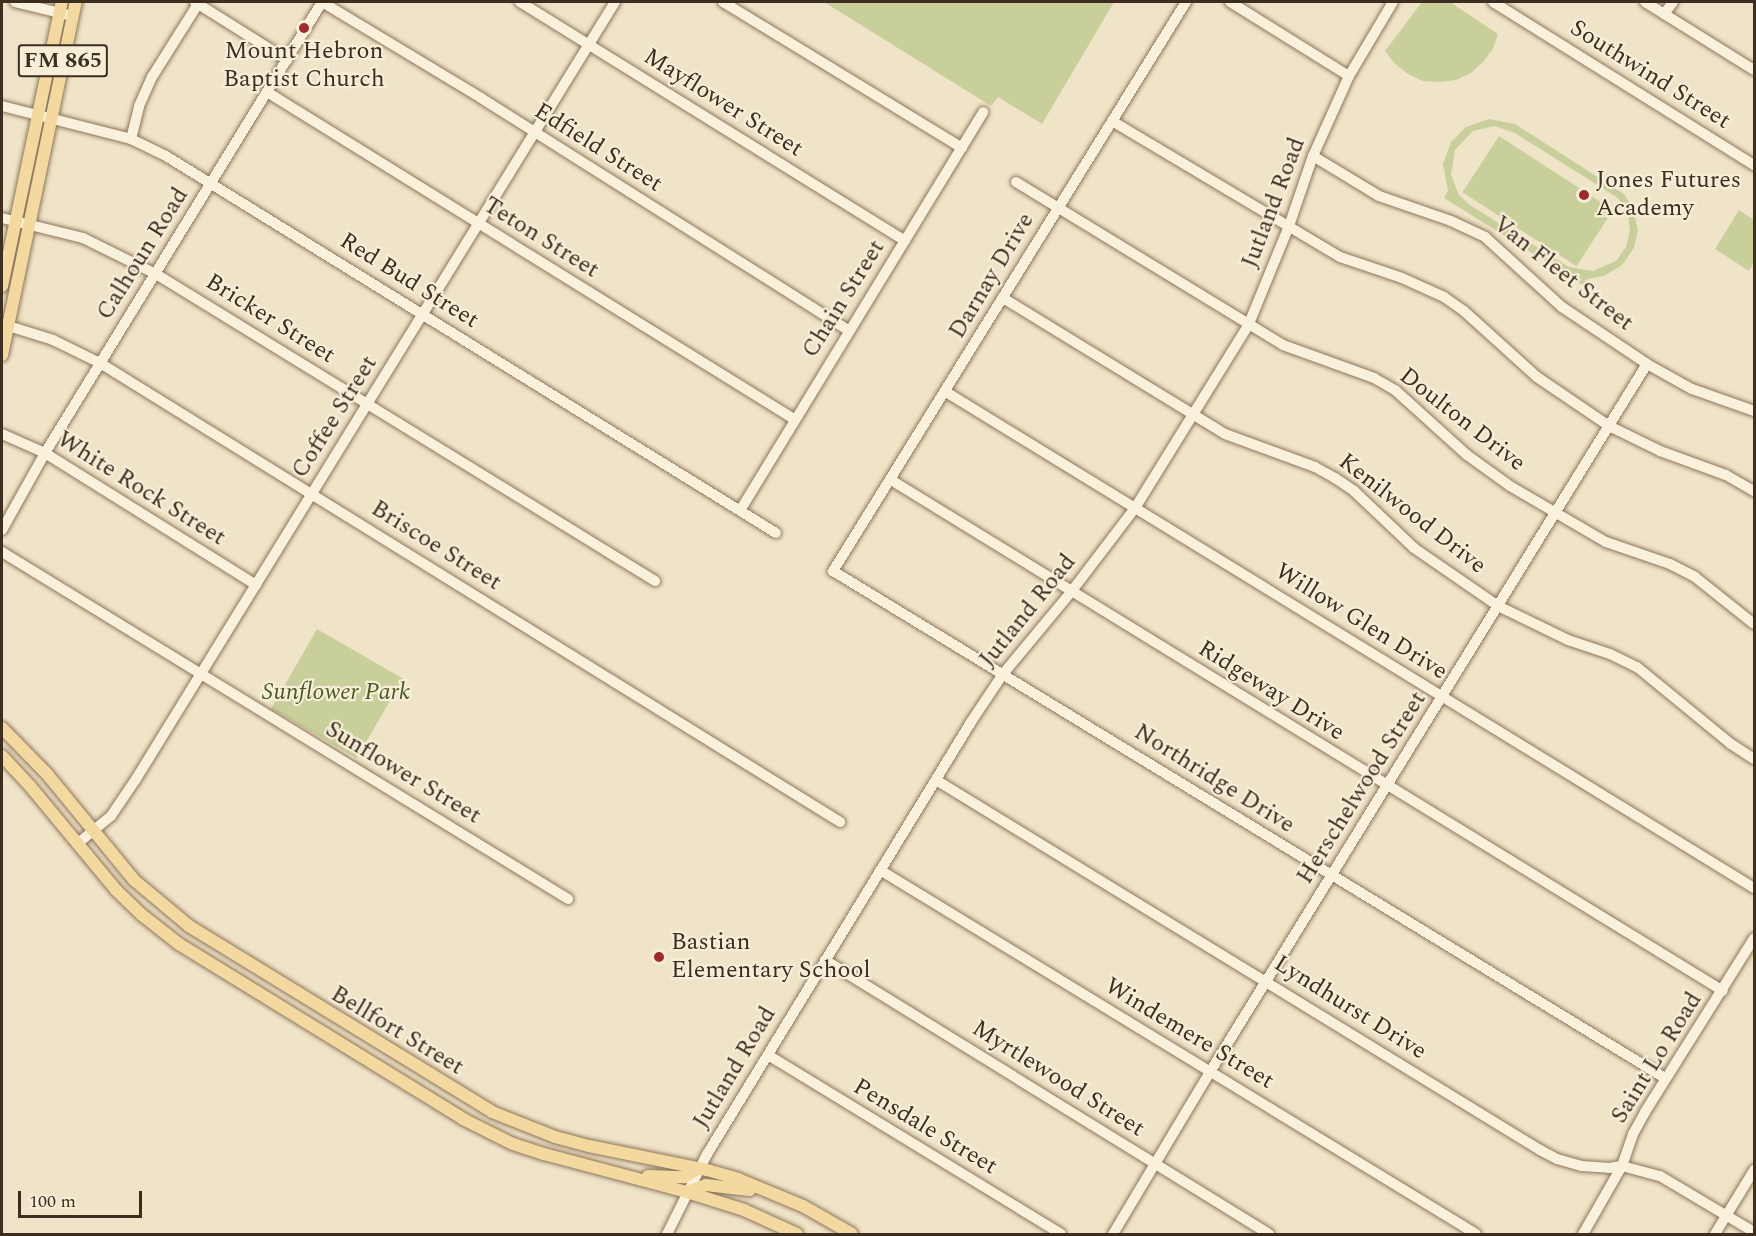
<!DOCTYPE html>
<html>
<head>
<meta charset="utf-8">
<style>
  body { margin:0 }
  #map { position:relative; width:1756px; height:1236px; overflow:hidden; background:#f0e4c8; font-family:Spectral,serif }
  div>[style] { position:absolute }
  .green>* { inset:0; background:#c9cf9b; transform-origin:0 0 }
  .roads { filter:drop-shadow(0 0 2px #8d765c) drop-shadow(0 0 2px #8d765c) }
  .minor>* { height:10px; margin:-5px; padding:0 5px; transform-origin:5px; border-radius:5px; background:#faf1dc }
  .major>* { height:12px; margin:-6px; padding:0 6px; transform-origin:6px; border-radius:6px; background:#f3d9a0 }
  .dots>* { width:16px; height:16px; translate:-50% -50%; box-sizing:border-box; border:3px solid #f7eed8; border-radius:50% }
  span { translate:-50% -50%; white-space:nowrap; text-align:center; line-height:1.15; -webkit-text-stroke:4.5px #f7eed8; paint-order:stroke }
  .shield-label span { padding:2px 4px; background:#f7eed8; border:2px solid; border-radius:4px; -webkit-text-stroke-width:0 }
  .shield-label { font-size:22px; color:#3d2e20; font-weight:700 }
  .poi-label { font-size:24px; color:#3d2e20 }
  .left { translate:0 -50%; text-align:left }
  .street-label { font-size:24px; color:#3d2e20 }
  .park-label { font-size:24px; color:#4d5a26; font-style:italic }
  .frame { position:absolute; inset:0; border:3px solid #3d2e20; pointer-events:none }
  .scale { position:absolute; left:18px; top:1191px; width:124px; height:27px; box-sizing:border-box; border:3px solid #3d2e20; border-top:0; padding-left:8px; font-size:18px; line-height:21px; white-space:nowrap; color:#3d2e20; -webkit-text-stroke:4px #f7eed8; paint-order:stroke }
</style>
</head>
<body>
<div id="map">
  <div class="green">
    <div style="clip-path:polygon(824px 2px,1114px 2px,1042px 124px,998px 97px,991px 106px)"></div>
    <div style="clip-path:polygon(1422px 2px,1450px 2px,1498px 34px,1493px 49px,1483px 62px,1471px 73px,1456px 80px,1440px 82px,1423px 81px,1408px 74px,1395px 64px,1385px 51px)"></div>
    <div style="clip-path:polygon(evenodd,1489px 119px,1515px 124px,1624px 194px,1633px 208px,1638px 230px,1634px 248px,1622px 265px,1604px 276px,1587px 279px,1583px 285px,1444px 198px,1448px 191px,1443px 164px,1451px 142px,1466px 127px,1489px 119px,1495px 126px,1515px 133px,1618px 198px,1628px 216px,1630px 230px,1626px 247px,1616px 261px,1593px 271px,1569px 267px,1470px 205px,1459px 195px,1451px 175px,1455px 150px,1473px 131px,1495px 126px)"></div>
    <div style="left:1499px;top:136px;width:136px;height:67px;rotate:33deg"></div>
    <div style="clip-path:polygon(1739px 210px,1754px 220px,1754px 262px,1749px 271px,1715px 249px)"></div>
    <div style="left:317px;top:629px;width:99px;height:92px;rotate:30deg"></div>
  </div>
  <div class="roads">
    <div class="minor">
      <div style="left:15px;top:2px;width:60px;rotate:13.6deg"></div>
      <div style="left:195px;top:2px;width:109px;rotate:32.2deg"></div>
      <div style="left:322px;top:2px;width:186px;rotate:31.1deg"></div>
      <div style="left:481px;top:98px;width:436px;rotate:32.3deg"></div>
      <div style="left:520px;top:2px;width:453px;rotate:31.8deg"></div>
      <div style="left:723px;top:2px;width:280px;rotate:31.4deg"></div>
      <div style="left:1186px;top:2px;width:670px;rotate:121.81deg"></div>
      <div style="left:833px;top:571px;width:974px;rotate:31.36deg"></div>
      <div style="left:1230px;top:2px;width:140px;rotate:31.9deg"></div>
      <div style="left:1493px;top:2px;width:308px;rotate:32deg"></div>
      <div style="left:1645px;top:2px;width:128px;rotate:32deg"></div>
      <div style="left:1664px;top:14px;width:15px;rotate:-53deg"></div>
      <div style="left:267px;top:92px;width:620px;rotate:31.82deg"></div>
      <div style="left:2px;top:106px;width:133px;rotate:14.3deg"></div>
      <div style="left:131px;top:139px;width:39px;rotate:26deg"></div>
      <div style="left:166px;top:156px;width:717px;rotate:31.72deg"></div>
      <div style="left:1112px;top:121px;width:265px;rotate:30.8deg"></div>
      <div style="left:1340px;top:257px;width:65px;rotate:18.7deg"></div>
      <div style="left:1402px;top:278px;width:46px;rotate:24.3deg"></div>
      <div style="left:1444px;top:297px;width:24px;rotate:35deg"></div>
      <div style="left:1464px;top:311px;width:98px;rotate:42.1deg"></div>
      <div style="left:1537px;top:377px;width:87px;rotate:34.2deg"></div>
      <div style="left:1609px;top:426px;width:57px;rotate:26.1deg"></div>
      <div style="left:1660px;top:451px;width:70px;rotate:20deg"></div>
      <div style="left:1726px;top:475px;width:32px;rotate:30deg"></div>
      <div style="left:131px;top:139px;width:34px;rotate:-76deg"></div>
      <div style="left:139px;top:106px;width:32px;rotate:-66deg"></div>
      <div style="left:152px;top:77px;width:86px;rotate:-57.8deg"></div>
      <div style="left:1313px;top:156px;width:77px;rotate:31.2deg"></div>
      <div style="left:1379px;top:196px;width:76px;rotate:19.1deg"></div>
      <div style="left:1451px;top:221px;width:38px;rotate:25deg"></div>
      <div style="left:1485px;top:237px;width:104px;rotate:42.3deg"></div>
      <div style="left:1562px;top:307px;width:102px;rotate:33.8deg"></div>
      <div style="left:1647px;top:364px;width:51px;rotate:29.1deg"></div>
      <div style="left:1692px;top:389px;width:66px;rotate:19.5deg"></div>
      <div style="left:1016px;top:182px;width:313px;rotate:31.4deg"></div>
      <div style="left:1283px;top:345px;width:97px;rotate:19.9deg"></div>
      <div style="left:1374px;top:378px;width:24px;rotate:30deg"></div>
      <div style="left:1395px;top:390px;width:97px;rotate:42.1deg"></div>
      <div style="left:1467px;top:455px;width:53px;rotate:35.8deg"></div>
      <div style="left:1510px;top:486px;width:111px;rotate:30.3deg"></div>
      <div style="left:1606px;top:542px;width:68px;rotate:19deg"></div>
      <div style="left:1670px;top:564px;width:28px;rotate:27deg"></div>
      <div style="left:1695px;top:577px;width:75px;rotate:38.5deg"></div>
      <div style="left:2px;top:218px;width:83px;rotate:13.9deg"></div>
      <div style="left:83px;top:238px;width:81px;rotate:26.3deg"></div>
      <div style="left:156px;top:274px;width:586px;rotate:31.6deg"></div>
      <div style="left:1003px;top:298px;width:260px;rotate:31.5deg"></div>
      <div style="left:1225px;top:434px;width:96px;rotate:20.1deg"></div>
      <div style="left:1315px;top:467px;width:23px;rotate:29deg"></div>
      <div style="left:1335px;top:478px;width:23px;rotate:34deg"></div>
      <div style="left:1354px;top:491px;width:83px;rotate:43.5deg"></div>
      <div style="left:1414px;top:548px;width:102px;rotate:34.6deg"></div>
      <div style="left:1498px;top:606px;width:78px;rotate:25.9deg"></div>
      <div style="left:1568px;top:640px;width:44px;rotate:18.4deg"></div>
      <div style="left:1610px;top:654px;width:30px;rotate:26deg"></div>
      <div style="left:1637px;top:667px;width:122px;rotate:39.3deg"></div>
      <div style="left:1731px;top:744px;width:27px;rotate:33deg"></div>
      <div style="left:2px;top:324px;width:53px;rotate:17.4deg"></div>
      <div style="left:53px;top:340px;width:52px;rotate:26.1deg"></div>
      <div style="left:100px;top:363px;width:871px;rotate:31.81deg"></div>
      <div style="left:946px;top:392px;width:948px;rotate:31.54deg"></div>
      <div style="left:2px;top:434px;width:47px;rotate:23.8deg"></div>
      <div style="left:45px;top:453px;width:249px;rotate:32deg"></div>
      <div style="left:891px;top:480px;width:976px;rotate:31.56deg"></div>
      <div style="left:741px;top:509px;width:465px;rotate:-58.6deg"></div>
      <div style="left:2px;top:530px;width:88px;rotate:-60.8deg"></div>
      <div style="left:45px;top:453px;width:529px;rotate:-58.44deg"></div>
      <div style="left:2px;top:552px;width:664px;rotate:31.51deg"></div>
      <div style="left:936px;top:780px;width:708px;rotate:31.49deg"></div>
      <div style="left:1540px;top:1150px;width:19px;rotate:28deg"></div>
      <div style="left:1557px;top:1159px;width:26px;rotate:16deg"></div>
      <div style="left:1582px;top:1166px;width:27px;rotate:4deg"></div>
      <div style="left:1609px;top:1168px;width:13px;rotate:-9deg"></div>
      <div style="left:1622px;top:1166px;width:39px;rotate:15deg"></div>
      <div style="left:1660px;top:1176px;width:109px;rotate:30.8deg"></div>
      <div style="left:77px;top:844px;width:44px;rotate:-39.5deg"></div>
      <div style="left:111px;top:816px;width:45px;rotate:-56deg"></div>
      <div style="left:136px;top:779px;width:913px;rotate:-58.35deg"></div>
      <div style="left:880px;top:870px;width:698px;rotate:31.41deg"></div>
      <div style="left:825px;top:960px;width:522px;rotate:31.68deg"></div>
      <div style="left:768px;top:1055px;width:343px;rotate:31.4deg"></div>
      <div style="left:667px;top:1234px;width:87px;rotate:-63.4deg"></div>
      <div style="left:706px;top:1156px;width:509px;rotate:-58.59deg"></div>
      <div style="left:971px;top:722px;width:58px;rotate:-56.3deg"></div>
      <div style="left:1003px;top:674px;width:107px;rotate:-50.3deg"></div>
      <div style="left:1071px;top:592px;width:106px;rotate:-52.7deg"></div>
      <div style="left:1135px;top:508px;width:214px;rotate:-58.2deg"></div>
      <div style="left:1248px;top:326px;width:108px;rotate:-67.7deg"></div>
      <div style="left:1289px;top:226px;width:74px;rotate:-71.1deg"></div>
      <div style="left:1313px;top:156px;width:88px;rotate:-65.8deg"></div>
      <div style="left:1349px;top:76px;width:86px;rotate:-59.3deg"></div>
      <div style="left:1113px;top:1234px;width:189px;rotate:-59.1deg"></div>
      <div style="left:1210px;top:1072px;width:832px;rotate:-58.32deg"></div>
      <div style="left:1583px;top:1234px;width:78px;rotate:-60.2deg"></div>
      <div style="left:1622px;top:1166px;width:34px;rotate:-71deg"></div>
      <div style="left:1633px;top:1134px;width:25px;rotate:-61deg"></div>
      <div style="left:1645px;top:1112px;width:205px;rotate:-57.9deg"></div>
      <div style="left:1715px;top:1234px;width:75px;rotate:-58.6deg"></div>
    </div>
    <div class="major">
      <div style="left:2px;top:286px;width:290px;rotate:-78.1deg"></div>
      <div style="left:2px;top:355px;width:361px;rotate:-78.2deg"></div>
      <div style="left:2px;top:728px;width:64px;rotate:45.6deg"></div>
      <div style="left:47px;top:774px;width:137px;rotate:50.6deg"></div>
      <div style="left:134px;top:880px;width:72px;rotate:39.9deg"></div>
      <div style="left:189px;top:926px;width:356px;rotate:31.5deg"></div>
      <div style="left:492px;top:1112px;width:68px;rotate:21.6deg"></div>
      <div style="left:555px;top:1137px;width:35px;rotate:15deg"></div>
      <div style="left:589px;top:1146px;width:120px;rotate:11.5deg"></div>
      <div style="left:707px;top:1170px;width:32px;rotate:16deg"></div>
      <div style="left:738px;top:1179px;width:70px;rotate:22.6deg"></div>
      <div style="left:803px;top:1206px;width:56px;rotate:29.7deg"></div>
      <div style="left:2px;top:756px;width:41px;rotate:47deg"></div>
      <div style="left:30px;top:786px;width:135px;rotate:50.4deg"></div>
      <div style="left:116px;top:890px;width:36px;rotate:44deg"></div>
      <div style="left:142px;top:915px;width:47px;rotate:38.1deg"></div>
      <div style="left:179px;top:944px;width:334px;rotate:31.6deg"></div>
      <div style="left:463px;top:1119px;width:56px;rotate:26.6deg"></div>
      <div style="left:513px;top:1144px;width:33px;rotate:18deg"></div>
      <div style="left:544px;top:1154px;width:148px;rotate:14.9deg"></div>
      <div style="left:687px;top:1192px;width:60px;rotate:17.5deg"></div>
      <div style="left:744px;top:1210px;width:58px;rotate:24.4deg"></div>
      <div style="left:648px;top:1176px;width:36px;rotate:2deg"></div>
      <div style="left:684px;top:1177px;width:17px;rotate:-31deg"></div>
      <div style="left:687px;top:1192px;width:20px;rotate:-20deg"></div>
      <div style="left:706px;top:1185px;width:44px;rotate:6.5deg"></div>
    </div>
  </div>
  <div class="dots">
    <div style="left:304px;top:28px;background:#9e2a2b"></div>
    <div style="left:1584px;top:195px;background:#9e2a2b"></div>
    <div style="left:659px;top:957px;background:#9e2a2b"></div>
  </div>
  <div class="shield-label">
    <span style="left:63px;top:61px">FM 865</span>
  </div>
  <div class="poi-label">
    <span style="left:304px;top:66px">Mount Hebron<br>Baptist Church</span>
    <span class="left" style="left:1596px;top:195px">Jones Futures<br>Academy</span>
    <span class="left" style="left:671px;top:957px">Bastian<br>Elementary School</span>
  </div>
  <div class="street-label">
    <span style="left:1650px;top:75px;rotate:32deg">Southwind Street</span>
    <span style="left:723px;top:103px;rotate:32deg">Mayflower Street</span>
    <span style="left:598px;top:148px;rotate:32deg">Edfield Street</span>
    <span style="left:1274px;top:203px;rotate:-69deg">Jutland Road</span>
    <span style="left:541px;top:238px;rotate:32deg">Teton Street</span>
    <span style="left:143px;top:254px;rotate:-58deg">Calhoun Road</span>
    <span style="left:1563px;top:274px;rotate:38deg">Van Fleet Street</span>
    <span style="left:992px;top:276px;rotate:-59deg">Darnay Drive</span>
    <span style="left:409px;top:281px;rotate:32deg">Red Bud Street</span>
    <span style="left:844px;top:299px;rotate:-58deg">Chain Street</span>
    <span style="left:270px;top:319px;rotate:32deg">Bricker Street</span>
    <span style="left:335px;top:417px;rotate:-58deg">Coffee Street</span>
    <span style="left:1462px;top:420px;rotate:38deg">Doulton Drive</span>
    <span style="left:141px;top:489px;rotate:32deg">White Rock Street</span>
    <span style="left:1412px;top:514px;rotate:38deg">Kenilwood Drive</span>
    <span style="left:436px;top:546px;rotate:32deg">Briscoe Street</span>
    <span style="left:1028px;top:611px;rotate:-51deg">Jutland Road</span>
    <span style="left:1361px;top:622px;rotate:32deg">Willow Glen Drive</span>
    <span style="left:1271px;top:691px;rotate:32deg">Ridgeway Drive</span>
    <span style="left:403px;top:773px;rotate:31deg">Sunflower Street</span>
    <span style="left:1214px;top:779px;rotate:32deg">Northridge Drive</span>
    <span style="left:1362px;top:788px;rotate:-58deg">Herschelwood Street</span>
    <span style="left:1350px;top:1008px;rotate:32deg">Lyndhurst Drive</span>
    <span style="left:397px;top:1031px;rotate:31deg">Bellfort Street</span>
    <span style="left:1189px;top:1034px;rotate:31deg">Windemere Street</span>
    <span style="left:1657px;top:1058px;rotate:-58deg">Saint Lo Road</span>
    <span style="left:735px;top:1068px;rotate:-59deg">Jutland Road</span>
    <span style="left:1058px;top:1079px;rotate:32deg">Myrtlewood Street</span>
    <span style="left:925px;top:1127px;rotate:31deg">Pensdale Street</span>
  </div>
  <div class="park-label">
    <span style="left:336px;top:693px">Sunflower Park</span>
  </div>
  <div class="frame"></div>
  <div class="scale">100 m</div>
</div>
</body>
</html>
